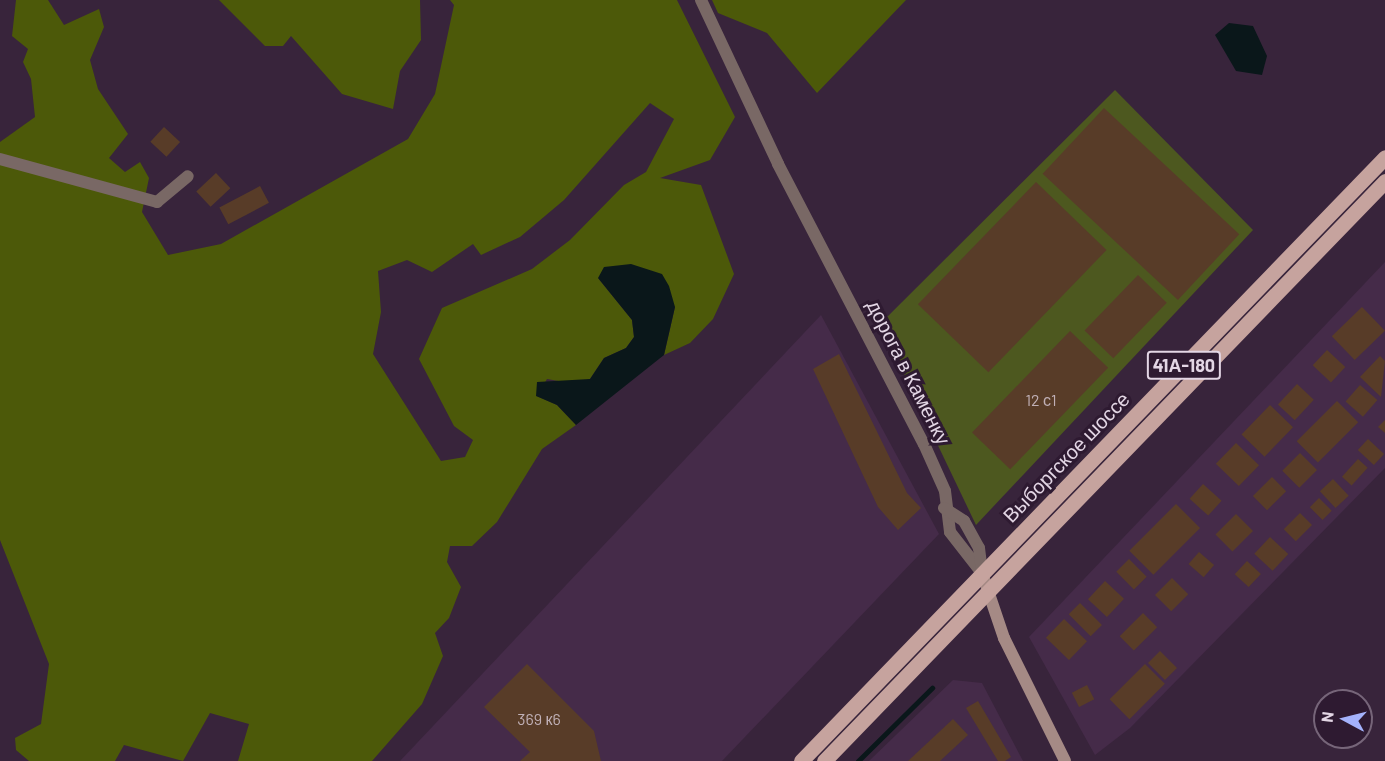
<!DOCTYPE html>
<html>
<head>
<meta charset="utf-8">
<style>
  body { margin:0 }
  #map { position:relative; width:1385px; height:761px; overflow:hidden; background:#38243b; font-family:Barlow,sans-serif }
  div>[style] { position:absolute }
  .built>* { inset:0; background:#452b49 }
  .green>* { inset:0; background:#4d581f }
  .forest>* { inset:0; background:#4c5909 }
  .water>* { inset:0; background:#0a171a }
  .stream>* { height:4.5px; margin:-2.25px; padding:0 2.25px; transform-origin:2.25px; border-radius:2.25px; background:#0a171a }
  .building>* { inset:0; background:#583c28; transform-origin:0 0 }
  .street>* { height:12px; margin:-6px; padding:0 6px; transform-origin:6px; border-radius:6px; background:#796865 }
  .secondary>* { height:12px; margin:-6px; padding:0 6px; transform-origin:6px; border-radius:6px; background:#a58a85 }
  .primary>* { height:15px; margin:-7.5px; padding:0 7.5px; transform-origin:7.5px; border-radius:7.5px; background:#c6a39e }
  span { translate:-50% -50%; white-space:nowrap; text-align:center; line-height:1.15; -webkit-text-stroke:6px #2e1a31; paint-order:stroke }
  .number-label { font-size:16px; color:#c0b0b6 }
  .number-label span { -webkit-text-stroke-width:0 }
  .shield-label span { padding:2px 4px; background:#2e1a31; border:2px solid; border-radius:4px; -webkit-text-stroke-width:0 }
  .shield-label { font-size:18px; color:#e3d6e5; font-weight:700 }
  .street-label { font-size:20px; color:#e3d6e5 }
  .north { position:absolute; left:1313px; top:689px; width:60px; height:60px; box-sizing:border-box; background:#2e1a31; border:2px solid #766579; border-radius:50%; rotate:277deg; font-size:16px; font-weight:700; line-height:24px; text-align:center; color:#e3d6e5 }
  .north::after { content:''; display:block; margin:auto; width:21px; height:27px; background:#a4b2fc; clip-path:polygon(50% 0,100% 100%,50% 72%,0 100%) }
</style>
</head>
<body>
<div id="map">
  <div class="built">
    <div style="clip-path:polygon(1385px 262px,1385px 468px,1130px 728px,1095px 755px,1029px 637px)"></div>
    <div style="clip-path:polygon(821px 315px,939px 534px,722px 761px,400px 761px)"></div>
    <div style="clip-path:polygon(953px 680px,982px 683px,1023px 761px,869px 761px)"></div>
  </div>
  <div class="green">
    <div style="clip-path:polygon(1115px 90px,1253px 230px,976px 525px,880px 324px)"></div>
  </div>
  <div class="forest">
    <div style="clip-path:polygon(evenodd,16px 0,48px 0,64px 25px,99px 9px,104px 27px,90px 60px,98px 89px,128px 134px,109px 158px,125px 172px,140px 162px,149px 178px,142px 212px,168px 255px,221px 244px,408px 139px,435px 94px,454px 5px,450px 0,677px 0,735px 117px,710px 160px,660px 178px,701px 185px,734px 274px,713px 319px,690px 343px,664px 355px,675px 307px,598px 278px,632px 320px,634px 337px,626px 348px,604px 358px,590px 379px,576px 384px,547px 379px,537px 396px,557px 405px,576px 425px,542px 449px,497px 522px,472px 546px,450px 546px,447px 562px,461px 587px,449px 618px,435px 633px,443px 656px,422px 704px,372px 761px,238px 761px,249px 724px,210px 713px,183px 761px,124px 745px,115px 761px,29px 761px,16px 750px,15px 738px,41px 724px,49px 664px,0 540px,0 142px,35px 117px,31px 79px,23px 62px,28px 49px,12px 36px,16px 0,650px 103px,674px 119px,646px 172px,624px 185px,570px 240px,532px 269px,442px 308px,419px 359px,454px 426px,473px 440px,465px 457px,441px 461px,373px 354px,381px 312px,378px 271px,407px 260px,432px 272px,473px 244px,481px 255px,520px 237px,564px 200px,650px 103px)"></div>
    <div style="clip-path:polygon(219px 0,420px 0,421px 40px,400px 71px,393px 109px,342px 94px,291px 36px,283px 46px,265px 46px)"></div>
    <div style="clip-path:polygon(712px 0,906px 0,817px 93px,767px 33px,718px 13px)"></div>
  </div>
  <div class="water">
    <div style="clip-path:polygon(1229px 23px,1253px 26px,1267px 56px,1262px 75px,1236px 71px,1215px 35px)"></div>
    <div style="clip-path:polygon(631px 264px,662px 274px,669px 286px,675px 307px,664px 355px,576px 425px,557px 405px,536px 396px,537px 382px,590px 379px,604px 358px,626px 348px,634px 337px,632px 320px,598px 278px,604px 267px)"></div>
  </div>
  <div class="stream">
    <div style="left:858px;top:761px;width:104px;rotate:-44.6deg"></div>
  </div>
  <div class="building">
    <div style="left:1104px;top:108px;width:185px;height:90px;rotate:43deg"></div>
    <div style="left:164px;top:127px;width:22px;height:20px;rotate:43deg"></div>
    <div style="left:216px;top:173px;width:21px;height:27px;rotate:47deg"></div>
    <div style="left:1036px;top:182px;width:98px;height:170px;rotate:44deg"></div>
    <div style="left:260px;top:186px;width:19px;height:46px;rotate:62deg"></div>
    <div style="left:1138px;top:275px;width:40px;height:77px;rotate:44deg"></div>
    <div style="left:1362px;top:307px;width:33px;height:42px;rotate:46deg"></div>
    <div style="left:1070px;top:331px;width:53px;height:141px;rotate:44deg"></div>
    <div style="left:1327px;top:350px;width:25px;height:21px;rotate:43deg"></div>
    <div style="clip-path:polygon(839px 354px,907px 493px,921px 508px,898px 530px,878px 507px,813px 369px)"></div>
    <div style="clip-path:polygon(1380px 356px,1385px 361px,1381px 397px,1360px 377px)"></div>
    <div style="left:1297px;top:384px;width:23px;height:28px;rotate:43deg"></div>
    <div style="left:1360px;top:385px;width:23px;height:22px;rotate:41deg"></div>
    <div style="left:1337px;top:401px;width:30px;height:57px;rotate:45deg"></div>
    <div style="left:1270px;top:405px;width:32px;height:41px;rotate:44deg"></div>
    <div style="clip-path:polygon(1385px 420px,1385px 433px,1378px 427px)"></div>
    <div style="left:1368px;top:439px;width:22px;height:15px;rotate:43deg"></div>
    <div style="left:1236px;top:443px;width:32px;height:29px;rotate:44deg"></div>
    <div style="left:1300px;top:453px;width:24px;height:25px;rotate:45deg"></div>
    <div style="left:1358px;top:459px;width:13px;height:24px;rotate:42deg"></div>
    <div style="left:1272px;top:477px;width:20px;height:27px;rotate:45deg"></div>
    <div style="left:1333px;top:479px;width:23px;height:18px;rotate:47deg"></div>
    <div style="left:1203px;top:484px;width:25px;height:20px;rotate:42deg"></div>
    <div style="left:1319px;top:498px;width:18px;height:13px;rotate:45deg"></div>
    <div style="left:1176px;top:504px;width:34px;height:66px;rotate:45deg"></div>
    <div style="left:1300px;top:513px;width:17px;height:23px;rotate:45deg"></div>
    <div style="left:1236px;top:514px;width:24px;height:29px;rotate:45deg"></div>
    <div style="left:1270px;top:537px;width:25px;height:23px;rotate:43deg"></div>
    <div style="left:1199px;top:552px;width:20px;height:16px;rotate:41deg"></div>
    <div style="left:1129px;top:559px;width:25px;height:18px;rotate:45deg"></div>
    <div style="left:1247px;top:561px;width:19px;height:18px;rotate:43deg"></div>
    <div style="left:1172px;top:578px;width:23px;height:24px;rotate:45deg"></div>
    <div style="left:1105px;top:581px;width:26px;height:25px;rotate:43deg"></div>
    <div style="left:1080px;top:603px;width:31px;height:16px;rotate:45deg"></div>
    <div style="left:1143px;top:613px;width:20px;height:33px;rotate:45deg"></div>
    <div style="left:1064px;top:619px;width:32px;height:26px;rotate:44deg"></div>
    <div style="left:1160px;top:651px;width:24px;height:17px;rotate:45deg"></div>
    <div style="clip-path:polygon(527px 664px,594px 731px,601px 761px,520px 761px,530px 752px,484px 707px)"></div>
    <div style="left:1145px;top:664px;width:28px;height:50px;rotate:45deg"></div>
    <div style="left:1087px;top:685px;width:16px;height:17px;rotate:63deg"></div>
    <div style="clip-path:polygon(978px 701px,1011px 757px,1005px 761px,998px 761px,966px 708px)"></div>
    <div style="clip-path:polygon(953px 719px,968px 735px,940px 761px,908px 761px)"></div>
  </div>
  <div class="street">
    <div style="left:701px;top:0;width:181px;rotate:64.8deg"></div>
    <div style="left:778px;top:164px;width:316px;rotate:62.5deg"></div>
    <div style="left:924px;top:444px;width:51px;rotate:65.9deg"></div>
    <div style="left:945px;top:491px;width:41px;rotate:83deg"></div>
    <div style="left:950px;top:532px;width:52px;rotate:52deg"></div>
    <div style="left:0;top:159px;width:163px;rotate:15.3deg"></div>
    <div style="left:157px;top:202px;width:40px;rotate:-40deg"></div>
    <div style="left:944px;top:508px;width:24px;rotate:33deg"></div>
    <div style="left:964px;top:521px;width:31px;rotate:61deg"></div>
    <div style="left:979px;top:548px;width:25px;rotate:83deg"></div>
  </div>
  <div class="secondary">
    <div style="left:982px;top:573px;width:69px;rotate:71.3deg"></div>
    <div style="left:1004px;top:638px;width:137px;rotate:63.6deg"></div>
  </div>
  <div class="primary">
    <div style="left:801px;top:761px;width:840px;rotate:-45.96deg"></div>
    <div style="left:824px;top:761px;width:807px;rotate:-45.95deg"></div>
  </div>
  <div class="number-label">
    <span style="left:1041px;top:400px">12 с1</span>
    <span style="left:539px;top:719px">369 к6</span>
  </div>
  <div class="shield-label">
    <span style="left:1184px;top:365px">41А-180</span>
  </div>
  <div class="street-label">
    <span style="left:909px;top:372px;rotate:63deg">дорога в Каменку</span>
    <span style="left:1066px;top:457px;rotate:-46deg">Выборгское шоссе</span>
  </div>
  <div class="north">N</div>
</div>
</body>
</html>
